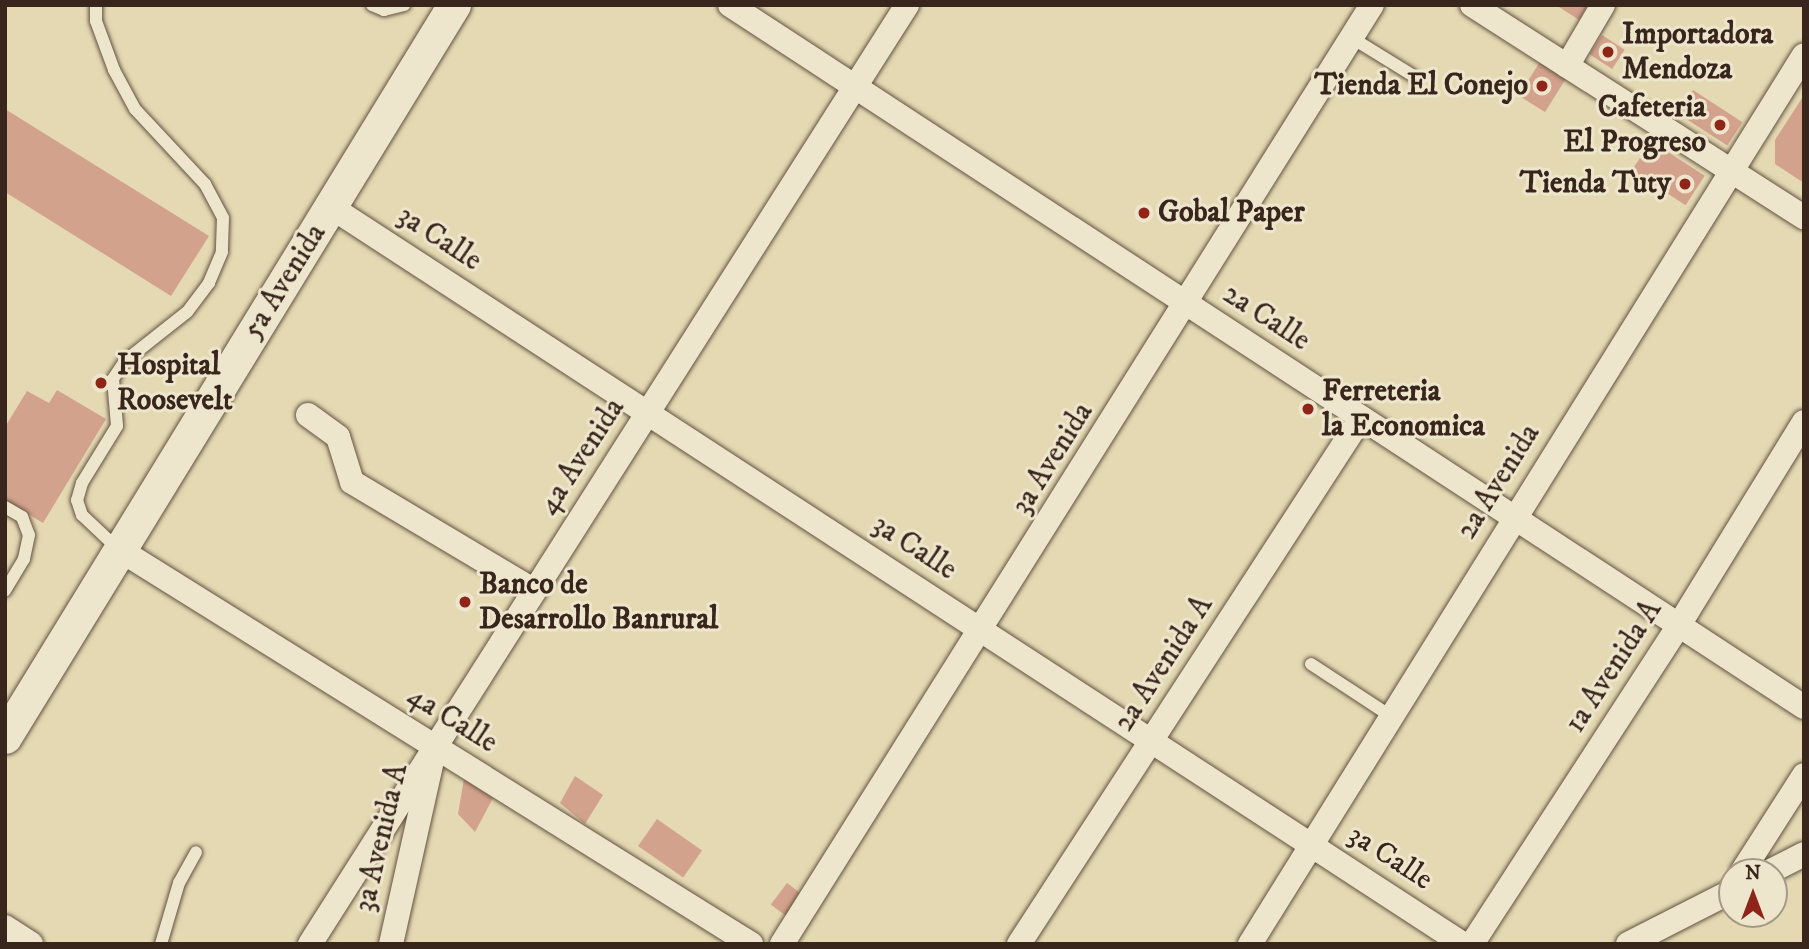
<!DOCTYPE html>
<html>
<head>
<meta charset="utf-8">
<style>
  body { margin:0 }
  #map { position:relative; width:1809px; height:949px; overflow:hidden; background:#e4d9b2; font-family:"IM FELL DW Pica",serif }
  div>[style] { position:absolute }
  .building>* { inset:0; background:#d3a28c; transform-origin:0 0 }
  .roads { filter:drop-shadow(0 0 2px #635242) drop-shadow(0 0 2px #635242) }
  .lane>* { height:12px; margin:-6px; padding:0 6px; transform-origin:6px; border-radius:6px; background:#ede6cd }
  .street>* { height:24px; margin:-12px; padding:0 12px; transform-origin:12px; border-radius:12px; background:#ede6cd }
  .secondary>* { height:33px; margin:-16.5px; padding:0 16.5px; transform-origin:16.5px; border-radius:16.5px; background:#ede6cd }
  .dots>* { width:19px; height:19px; translate:-50% -50%; box-sizing:border-box; border:4px solid #ede6cd; border-radius:50% }
  span { translate:-50% -50%; white-space:nowrap; text-align:center; line-height:1.15; -webkit-text-stroke:6px #ede6cd; paint-order:stroke }
  .poi-label { font-size:30px; color:#38251c; font-weight:700 }
  .left { translate:0 -50%; text-align:left }
  .right { translate:-100% -50%; text-align:right }
  .street-label { font-size:30px; color:#38251c }
  .frame { position:absolute; inset:0; border:7px solid #38251c; pointer-events:none }
  .north { position:absolute; left:1718px; top:858px; width:70px; height:70px; box-sizing:border-box; background:#ede6cd; border:2px solid #a59986; border-radius:50%; rotate:0deg; font-size:19px; font-weight:700; line-height:28px; text-align:center; color:#38251c }
  .north::after { content:''; display:block; margin:auto; width:24px; height:32px; background:#8f2418; clip-path:polygon(50% 0,100% 100%,50% 72%,0 100%) }
</style>
</head>
<body>
<div id="map">
  <div class="building">
    <div style="clip-path:polygon(1556px 5px,1588px 5px,1579px 20px)"></div>
    <div style="left:1602px;top:35px;width:27px;height:23px;rotate:33deg"></div>
    <div style="left:1541px;top:60px;width:31px;height:42px;rotate:32deg"></div>
    <div style="left:1693px;top:90px;width:59px;height:28px;rotate:33deg"></div>
    <div style="clip-path:polygon(1804px 95px,1804px 183px,1775px 164px,1775px 140px)"></div>
    <div style="clip-path:polygon(5px 109px,209px 236px,171px 296px,5px 192px)"></div>
    <div style="left:1651px;top:141px;width:64px;height:35px;rotate:33deg"></div>
    <div style="clip-path:polygon(57px 390px,106px 419px,43px 523px,5px 500px,5px 427px,27px 391px,49px 403px)"></div>
    <div style="clip-path:polygon(575px 776px,603px 795px,585px 824px,560px 803px)"></div>
    <div style="clip-path:polygon(464px 779px,493px 798px,475px 832px,458px 814px)"></div>
    <div style="left:657px;top:819px;width:55px;height:33px;rotate:35deg"></div>
    <div style="left:787px;top:883px;width:25px;height:27px;rotate:37deg"></div>
  </div>
  <div class="roads">
    <div class="lane">
      <div style="left:96px;top:5px;width:16px;rotate:90deg"></div>
      <div style="left:96px;top:21px;width:52px;rotate:69.8deg"></div>
      <div style="left:114px;top:70px;width:44px;rotate:61.7deg"></div>
      <div style="left:135px;top:109px;width:103px;rotate:47deg"></div>
      <div style="left:205px;top:184px;width:38px;rotate:62deg"></div>
      <div style="left:223px;top:218px;width:34px;rotate:92deg"></div>
      <div style="left:222px;top:252px;width:34px;rotate:113deg"></div>
      <div style="left:209px;top:283px;width:36px;rotate:127deg"></div>
      <div style="left:187px;top:312px;width:79px;rotate:141.7deg"></div>
      <div style="left:125px;top:361px;width:22px;rotate:124deg"></div>
      <div style="left:113px;top:379px;width:47px;rotate:85.1deg"></div>
      <div style="left:117px;top:426px;width:67px;rotate:121.6deg"></div>
      <div style="left:82px;top:483px;width:18px;rotate:106deg"></div>
      <div style="left:77px;top:500px;width:16px;rotate:72deg"></div>
      <div style="left:82px;top:515px;width:48px;rotate:43.3deg"></div>
      <div style="left:372px;top:5px;width:13px;rotate:23deg"></div>
      <div style="left:384px;top:10px;width:21px;rotate:-14deg"></div>
      <div style="left:1352px;top:38px;width:70px;rotate:31.7deg"></div>
      <div style="left:5px;top:507px;width:20px;rotate:30deg"></div>
      <div style="left:22px;top:517px;width:19px;rotate:69deg"></div>
      <div style="left:29px;top:535px;width:25px;rotate:102deg"></div>
      <div style="left:24px;top:559px;width:37px;rotate:121deg"></div>
      <div style="left:1311px;top:664px;width:97px;rotate:33.2deg"></div>
      <div style="left:161px;top:944px;width:64px;rotate:-73.6deg"></div>
      <div style="left:179px;top:883px;width:35px;rotate:-61deg"></div>
    </div>
    <div class="street">
      <div style="left:730px;top:5px;width:1283px;rotate:33.17deg"></div>
      <div style="left:1472px;top:5px;width:394px;rotate:32.6deg"></div>
      <div style="left:1567px;top:66px;width:71px;rotate:-59.5deg"></div>
      <div style="left:331px;top:207px;width:1351px;rotate:33.07deg"></div>
      <div style="left:308px;top:415px;width:37px;rotate:36deg"></div>
      <div style="left:338px;top:437px;width:47px;rotate:72.7deg"></div>
      <div style="left:352px;top:482px;width:211px;rotate:30.8deg"></div>
      <div style="left:120px;top:550px;width:744px;rotate:31.98deg"></div>
      <div style="left:1742px;top:872px;width:115px;rotate:-57.4deg"></div>
      <div style="left:1769px;top:872px;width:39px;rotate:-27deg"></div>
      <div style="left:5px;top:927px;width:31px;rotate:33deg"></div>
      <div style="left:310px;top:944px;width:1113px;rotate:-57.55deg"></div>
      <div style="left:391px;top:944px;width:188px;rotate:-77.4deg"></div>
      <div style="left:782px;top:944px;width:1109px;rotate:-57.86deg"></div>
      <div style="left:1019px;top:944px;width:627px;rotate:-56.97deg"></div>
      <div style="left:1250px;top:944px;width:1047px;rotate:-58.07deg"></div>
      <div style="left:1472px;top:944px;width:380px;rotate:-57deg"></div>
      <div style="left:1679px;top:625px;width:238px;rotate:-58.4deg"></div>
      <div style="left:1628px;top:944px;width:117px;rotate:-27deg"></div>
    </div>
    <div class="secondary">
      <div style="left:5px;top:737px;width:859px;rotate:-58.48deg"></div>
    </div>
  </div>
  <div class="dots">
    <div style="left:1608px;top:52px;background:#8f2418"></div>
    <div style="left:1542px;top:86px;background:#8f2418"></div>
    <div style="left:1720px;top:125px;background:#8f2418"></div>
    <div style="left:1685px;top:184px;background:#8f2418"></div>
    <div style="left:1144px;top:213px;background:#8f2418"></div>
    <div style="left:101px;top:383px;background:#8f2418"></div>
    <div style="left:1308px;top:409px;background:#8f2418"></div>
    <div style="left:465px;top:602px;background:#8f2418"></div>
  </div>
  <div class="poi-label">
    <span class="left" style="left:1622px;top:52px">Importadora<br>Mendoza</span>
    <span class="right" style="left:1528px;top:86px">Tienda El Conejo</span>
    <span class="right" style="left:1706px;top:125px">Cafeteria<br>El Progreso</span>
    <span class="right" style="left:1671px;top:184px">Tienda Tuty</span>
    <span class="left" style="left:1158px;top:213px">Gobal Paper</span>
    <span class="left" style="left:117px;top:383px">Hospital<br>Roosevelt</span>
    <span class="left" style="left:1322px;top:409px">Ferreteria<br>la Economica</span>
    <span class="left" style="left:479px;top:602px">Banco de<br>Desarrollo Banrural</span>
  </div>
  <div class="street-label">
    <span style="left:439px;top:239px;rotate:33deg">3a Calle</span>
    <span style="left:285px;top:282px;rotate:-58deg">5a Avenida</span>
    <span style="left:1266px;top:318px;rotate:33deg">2a Calle</span>
    <span style="left:582px;top:457px;rotate:-57deg">4a Avenida</span>
    <span style="left:1053px;top:459px;rotate:-58deg">3a Avenida</span>
    <span style="left:1499px;top:482px;rotate:-58deg">2a Avenida</span>
    <span style="left:914px;top:548px;rotate:33deg">3a Calle</span>
    <span style="left:1164px;top:664px;rotate:-57deg">2a Avenida A</span>
    <span style="left:1614px;top:667px;rotate:-57deg">1a Avenida A</span>
    <span style="left:452px;top:720px;rotate:32deg">4a Calle</span>
    <span style="left:382px;top:838px;rotate:-77deg">3a Avenida A</span>
    <span style="left:1390px;top:858px;rotate:33deg">3a Calle</span>
  </div>
  <div class="frame"></div>
  <div class="north">N</div>
</div>
</body>
</html>
